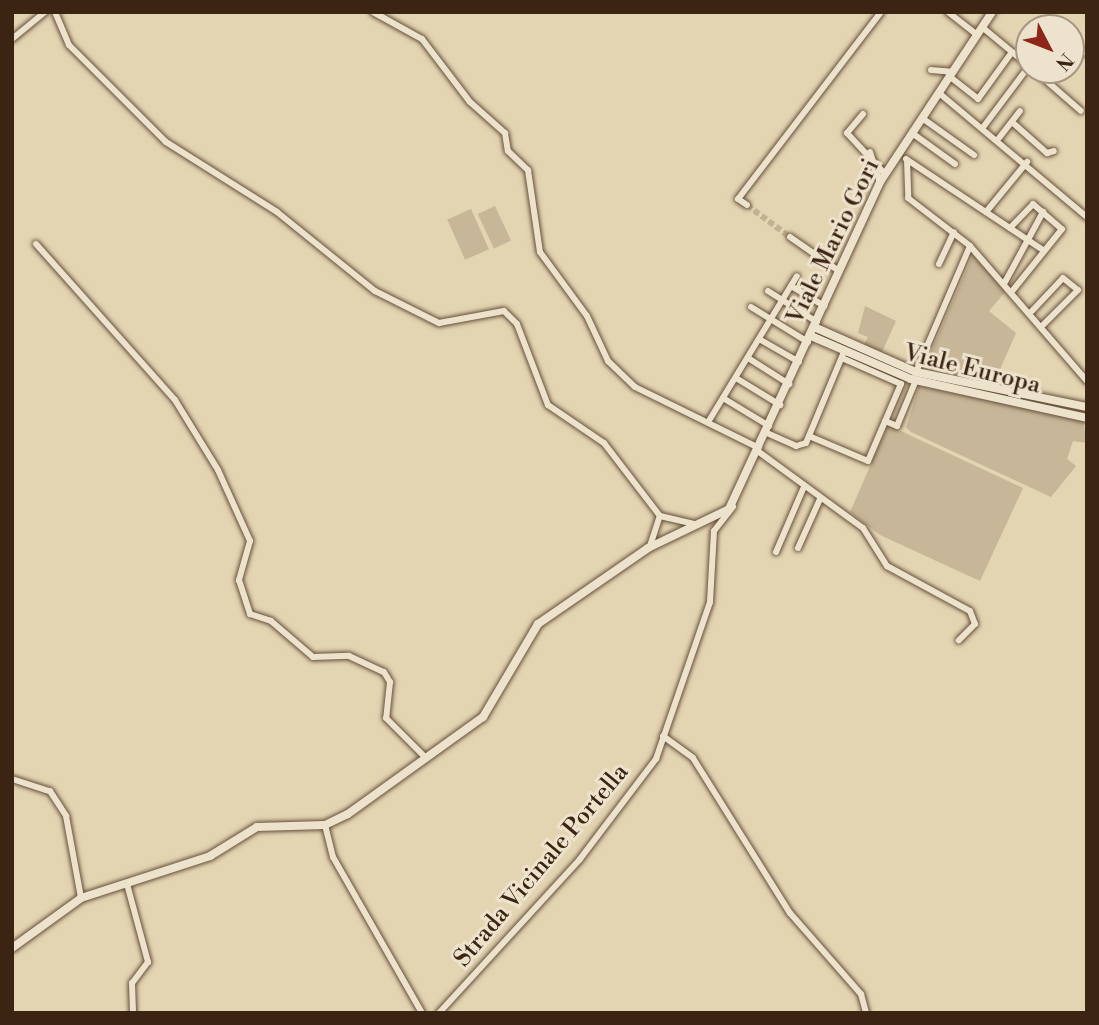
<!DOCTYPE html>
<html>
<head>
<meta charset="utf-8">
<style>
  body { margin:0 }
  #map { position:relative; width:1099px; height:1025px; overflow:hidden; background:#e3d4b2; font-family:"Libre Bodoni",serif }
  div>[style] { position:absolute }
  .green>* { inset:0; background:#c7b697; transform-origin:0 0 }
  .street-tunnel>* { height:6px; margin-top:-3px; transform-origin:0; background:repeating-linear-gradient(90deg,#c2b192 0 6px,transparent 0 9px) }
  .roads { filter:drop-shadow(0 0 2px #66503b) drop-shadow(0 0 2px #66503b) }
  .street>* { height:6px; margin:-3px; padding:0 3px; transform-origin:3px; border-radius:3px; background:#ede3cd }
  .secondary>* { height:8px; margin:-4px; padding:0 4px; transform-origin:4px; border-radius:4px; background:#ede3cd }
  span { translate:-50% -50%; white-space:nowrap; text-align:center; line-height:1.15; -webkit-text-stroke:6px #ede3cd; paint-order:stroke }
  .street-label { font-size:24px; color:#3c2413 }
  .frame { position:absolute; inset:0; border:14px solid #3c2413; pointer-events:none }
  .north { position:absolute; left:1015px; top:14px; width:70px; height:70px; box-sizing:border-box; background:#ede3cd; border:2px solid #a69783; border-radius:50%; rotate:132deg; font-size:19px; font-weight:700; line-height:28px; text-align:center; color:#3c2413 }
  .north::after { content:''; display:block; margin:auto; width:24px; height:32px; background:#8f2418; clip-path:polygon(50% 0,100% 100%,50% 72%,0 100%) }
</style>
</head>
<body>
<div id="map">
  <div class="green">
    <div style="left:495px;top:206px;width:38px;height:19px;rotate:65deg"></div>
    <div style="left:471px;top:209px;width:44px;height:26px;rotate:66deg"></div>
    <div style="clip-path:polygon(973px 255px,1006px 291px,989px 311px,1016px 333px,994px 383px,924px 368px)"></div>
    <div style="clip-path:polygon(865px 306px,896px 321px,882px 352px,864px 345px,868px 337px,858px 333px)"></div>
    <div style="clip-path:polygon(919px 386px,1083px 420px,1087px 443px,1073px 441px,1067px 459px,1076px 466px,1051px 497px,911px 432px,906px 427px)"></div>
    <div style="clip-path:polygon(888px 425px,1023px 488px,980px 581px,880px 535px,850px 512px)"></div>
  </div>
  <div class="street-tunnel">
    <div style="left:747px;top:205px;width:54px;rotate:36.7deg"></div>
  </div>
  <div class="roads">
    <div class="street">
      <div style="left:55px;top:12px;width:36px;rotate:67deg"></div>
      <div style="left:69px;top:45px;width:137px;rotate:45deg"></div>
      <div style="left:166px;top:142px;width:131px;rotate:32.2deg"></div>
      <div style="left:277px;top:212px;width:126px;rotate:38.9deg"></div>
      <div style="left:375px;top:291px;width:72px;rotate:26.6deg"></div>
      <div style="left:439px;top:323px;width:66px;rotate:-10.5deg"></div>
      <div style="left:504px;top:311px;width:18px;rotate:45deg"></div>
      <div style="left:517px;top:324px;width:87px;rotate:69.1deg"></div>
      <div style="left:548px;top:405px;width:68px;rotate:34.2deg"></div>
      <div style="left:604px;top:443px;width:92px;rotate:52.5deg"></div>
      <div style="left:660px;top:516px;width:36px;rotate:13deg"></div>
      <div style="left:373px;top:12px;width:56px;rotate:28.9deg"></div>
      <div style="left:422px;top:39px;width:79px;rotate:52.7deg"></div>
      <div style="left:470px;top:102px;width:47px;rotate:41.5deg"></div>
      <div style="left:505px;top:133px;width:18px;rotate:81deg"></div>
      <div style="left:508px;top:151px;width:28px;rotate:44deg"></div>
      <div style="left:528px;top:170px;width:83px;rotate:81.7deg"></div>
      <div style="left:540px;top:252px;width:79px;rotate:53.7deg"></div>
      <div style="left:587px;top:316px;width:50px;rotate:65deg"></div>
      <div style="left:608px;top:361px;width:37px;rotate:44deg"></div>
      <div style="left:635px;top:387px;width:138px;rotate:26.2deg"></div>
      <div style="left:948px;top:12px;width:37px;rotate:38deg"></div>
      <div style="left:982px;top:27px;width:61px;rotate:39.7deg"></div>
      <div style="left:12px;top:39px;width:43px;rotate:-39.3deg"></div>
      <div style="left:1073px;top:46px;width:16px;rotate:27deg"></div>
      <div style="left:931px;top:70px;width:21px;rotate:5deg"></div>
      <div style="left:1034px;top:70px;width:62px;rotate:41.1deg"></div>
      <div style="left:949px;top:76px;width:37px;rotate:38deg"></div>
      <div style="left:978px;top:99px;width:58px;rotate:-54.1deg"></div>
      <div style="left:939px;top:93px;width:193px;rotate:40deg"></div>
      <div style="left:863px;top:114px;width:25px;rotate:130deg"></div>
      <div style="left:847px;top:133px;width:56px;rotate:47.2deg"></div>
      <div style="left:922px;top:118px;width:64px;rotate:35.4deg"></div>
      <div style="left:1012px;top:122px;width:47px;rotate:41.5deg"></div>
      <div style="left:1047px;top:153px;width:7px;rotate:-16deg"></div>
      <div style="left:984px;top:126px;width:75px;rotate:-53.1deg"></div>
      <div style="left:912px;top:133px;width:53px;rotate:35.8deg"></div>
      <div style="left:999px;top:138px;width:34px;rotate:-52deg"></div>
      <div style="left:870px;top:152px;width:32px;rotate:72deg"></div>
      <div style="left:906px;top:159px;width:164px;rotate:33.6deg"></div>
      <div style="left:907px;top:160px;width:38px;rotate:88deg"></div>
      <div style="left:908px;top:198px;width:78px;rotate:37.7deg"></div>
      <div style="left:970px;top:246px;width:179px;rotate:49.1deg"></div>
      <div style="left:747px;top:205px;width:11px;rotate:-146deg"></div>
      <div style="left:738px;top:199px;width:235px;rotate:-52.6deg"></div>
      <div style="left:986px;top:212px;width:65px;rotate:-50.6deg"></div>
      <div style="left:1010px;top:228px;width:33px;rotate:-46deg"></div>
      <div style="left:1033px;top:204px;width:38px;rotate:41deg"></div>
      <div style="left:1062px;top:229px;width:78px;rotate:128.8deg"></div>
      <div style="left:790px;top:237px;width:60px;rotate:34.8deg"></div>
      <div style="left:36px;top:244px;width:209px;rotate:48.3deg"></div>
      <div style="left:175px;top:400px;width:82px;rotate:58.4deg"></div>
      <div style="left:218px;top:470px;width:78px;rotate:65.7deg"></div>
      <div style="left:250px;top:541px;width:41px;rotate:105.8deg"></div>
      <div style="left:239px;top:580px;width:36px;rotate:72deg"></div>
      <div style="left:250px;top:614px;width:22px;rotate:18deg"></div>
      <div style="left:271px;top:621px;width:55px;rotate:40.6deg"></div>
      <div style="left:313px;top:657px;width:36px;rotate:-2deg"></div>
      <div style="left:349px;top:656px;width:38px;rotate:25deg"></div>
      <div style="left:384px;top:672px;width:12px;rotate:59deg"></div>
      <div style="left:390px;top:682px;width:36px;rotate:96deg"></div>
      <div style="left:386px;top:718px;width:57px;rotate:45deg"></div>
      <div style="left:939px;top:264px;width:35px;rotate:-65deg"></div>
      <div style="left:1005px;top:282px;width:80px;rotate:-61.5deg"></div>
      <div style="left:791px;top:286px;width:39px;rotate:31deg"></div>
      <div style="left:768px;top:291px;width:58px;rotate:32.3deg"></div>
      <div style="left:751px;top:307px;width:67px;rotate:31.6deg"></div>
      <div style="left:1032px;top:311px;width:45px;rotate:-46.8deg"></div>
      <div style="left:1063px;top:278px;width:19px;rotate:39deg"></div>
      <div style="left:1078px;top:290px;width:49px;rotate:135deg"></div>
      <div style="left:759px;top:339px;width:46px;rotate:29.9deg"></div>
      <div style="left:748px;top:358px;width:49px;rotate:32.4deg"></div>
      <div style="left:916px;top:372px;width:137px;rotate:-66.8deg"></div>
      <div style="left:736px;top:378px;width:52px;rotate:31.5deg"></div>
      <div style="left:723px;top:398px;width:54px;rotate:31.3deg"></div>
      <div style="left:710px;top:419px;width:167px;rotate:-58.7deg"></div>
      <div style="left:885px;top:421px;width:13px;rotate:23deg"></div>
      <div style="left:897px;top:426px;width:50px;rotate:-67.6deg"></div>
      <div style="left:767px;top:433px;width:32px;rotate:24deg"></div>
      <div style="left:796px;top:446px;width:10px;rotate:-17deg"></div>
      <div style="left:806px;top:443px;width:96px;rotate:-67.4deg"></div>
      <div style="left:809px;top:436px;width:64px;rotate:23deg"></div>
      <div style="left:868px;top:461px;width:84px;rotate:-66.8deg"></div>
      <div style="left:901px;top:384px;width:64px;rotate:-156.2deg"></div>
      <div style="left:759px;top:452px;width:129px;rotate:36.2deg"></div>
      <div style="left:863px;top:528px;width:45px;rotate:57.7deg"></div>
      <div style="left:887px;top:566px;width:94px;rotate:28.5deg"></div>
      <div style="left:970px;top:611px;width:14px;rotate:69deg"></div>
      <div style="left:975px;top:624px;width:23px;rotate:135deg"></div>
      <div style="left:650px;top:546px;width:32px;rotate:-72deg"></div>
      <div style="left:798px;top:548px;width:54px;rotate:-65.8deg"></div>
      <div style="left:776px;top:552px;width:69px;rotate:-66.8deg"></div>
      <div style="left:663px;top:736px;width:37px;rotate:36deg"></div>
      <div style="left:693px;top:758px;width:183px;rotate:58deg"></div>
      <div style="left:790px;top:913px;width:108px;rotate:48.8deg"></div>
      <div style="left:861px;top:994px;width:20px;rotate:75deg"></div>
      <div style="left:12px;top:779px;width:40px;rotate:18deg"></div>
      <div style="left:50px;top:791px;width:30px;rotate:57deg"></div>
      <div style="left:66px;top:816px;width:83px;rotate:79.6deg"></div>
      <div style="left:325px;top:825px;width:33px;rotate:76deg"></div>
      <div style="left:333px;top:857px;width:180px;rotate:60.3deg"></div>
      <div style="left:127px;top:884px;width:81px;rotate:74.9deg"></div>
      <div style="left:148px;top:962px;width:26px;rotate:127deg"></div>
      <div style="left:132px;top:983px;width:30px;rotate:88deg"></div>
      <div style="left:439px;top:1013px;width:209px;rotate:-47.5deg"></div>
      <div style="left:580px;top:859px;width:126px;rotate:-52.8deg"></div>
      <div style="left:656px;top:759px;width:166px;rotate:-71deg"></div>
      <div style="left:710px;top:602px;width:71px;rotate:-86.8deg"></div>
      <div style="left:714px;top:531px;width:31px;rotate:-52deg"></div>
    </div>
    <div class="secondary">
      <div style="left:814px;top:327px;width:111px;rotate:23.8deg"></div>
      <div style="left:916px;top:372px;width:175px;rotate:11.6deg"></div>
      <div style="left:811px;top:336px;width:109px;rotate:23.3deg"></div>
      <div style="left:911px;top:379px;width:180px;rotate:12.5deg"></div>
      <div style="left:12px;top:948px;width:85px;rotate:-35.9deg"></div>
      <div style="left:81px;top:898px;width:136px;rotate:-18deg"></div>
      <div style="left:210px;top:856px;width:55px;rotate:-31.7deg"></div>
      <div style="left:257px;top:827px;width:68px;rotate:-1.7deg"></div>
      <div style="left:325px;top:825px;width:25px;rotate:-26deg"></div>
      <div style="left:348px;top:814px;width:166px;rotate:-35.7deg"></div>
      <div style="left:483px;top:717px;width:108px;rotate:-59.4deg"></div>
      <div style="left:538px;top:624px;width:134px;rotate:-34.6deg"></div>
      <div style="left:648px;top:548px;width:90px;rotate:-25.7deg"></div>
      <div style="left:729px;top:509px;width:360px;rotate:-65.2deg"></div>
      <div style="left:880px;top:182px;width:204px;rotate:-56.6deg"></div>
    </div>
  </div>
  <div class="street-label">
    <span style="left:834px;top:242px;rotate:-64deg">Viale Mario Gori</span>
    <span style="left:972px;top:370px;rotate:14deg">Viale Europa</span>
    <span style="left:542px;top:866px;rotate:-50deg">Strada Vicinale Portella</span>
  </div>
  <div class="frame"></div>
  <div class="north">N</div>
</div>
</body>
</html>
